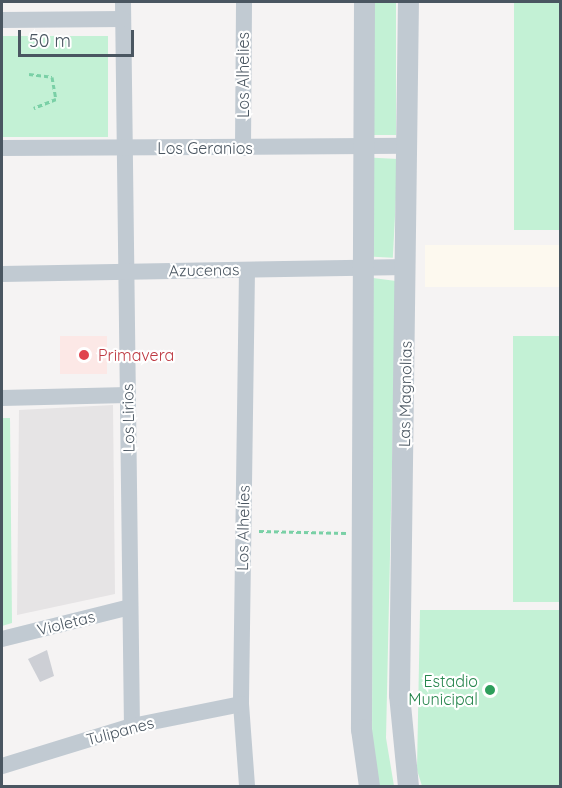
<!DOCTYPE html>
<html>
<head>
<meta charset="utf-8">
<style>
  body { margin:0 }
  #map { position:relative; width:562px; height:788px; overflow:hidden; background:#f5f3f3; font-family:Quicksand,sans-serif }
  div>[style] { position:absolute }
  .commercial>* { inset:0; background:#fdf9ef; transform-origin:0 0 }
  .education>* { inset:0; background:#e6e4e5 }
  .medical>* { inset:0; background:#fce8e6; transform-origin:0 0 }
  .green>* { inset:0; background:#c3f1d5; transform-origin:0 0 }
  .building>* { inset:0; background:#cdcfd5 }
  .path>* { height:3px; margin-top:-1.5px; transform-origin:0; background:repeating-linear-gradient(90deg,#7ad0a6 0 4.5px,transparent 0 7.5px) }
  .minor>* { height:16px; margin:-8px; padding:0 8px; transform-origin:8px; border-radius:8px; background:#c1cad2 }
  .tertiary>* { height:21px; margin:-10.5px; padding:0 10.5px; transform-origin:10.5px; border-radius:10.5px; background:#c1cad2 }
  .dots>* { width:16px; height:16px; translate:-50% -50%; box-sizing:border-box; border:3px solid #fff; border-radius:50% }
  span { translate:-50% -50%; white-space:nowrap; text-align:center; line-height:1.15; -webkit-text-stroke:4.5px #fff; paint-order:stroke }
  .street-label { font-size:16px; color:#4a5661 }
  .health-label { font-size:16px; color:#be3a42 }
  .left { translate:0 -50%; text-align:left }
  .leisure-label { font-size:16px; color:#27864d }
  .right { translate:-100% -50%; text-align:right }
  .frame { position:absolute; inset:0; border:3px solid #4a5661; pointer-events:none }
  .scale { position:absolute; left:18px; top:30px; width:116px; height:27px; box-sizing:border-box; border:3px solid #4a5661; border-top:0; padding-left:8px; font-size:18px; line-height:21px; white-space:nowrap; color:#4a5661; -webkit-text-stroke:4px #fff; paint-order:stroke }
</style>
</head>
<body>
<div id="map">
  <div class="commercial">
    <div style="left:425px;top:245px;width:135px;height:42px"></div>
  </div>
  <div class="education">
    <div style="clip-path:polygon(113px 405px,115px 594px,17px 615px,19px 410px)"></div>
  </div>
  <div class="medical">
    <div style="left:60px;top:336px;width:47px;height:38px"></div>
  </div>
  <div class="green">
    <div style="left:372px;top:2px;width:24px;height:133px"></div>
    <div style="left:514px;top:2px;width:46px;height:228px"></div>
    <div style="left:2px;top:36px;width:106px;height:101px"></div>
    <div style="left:398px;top:159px;width:99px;height:24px;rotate:93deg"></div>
    <div style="clip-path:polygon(373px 278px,396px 281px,386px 738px,394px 786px,379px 786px,372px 765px)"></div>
    <div style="left:560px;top:336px;width:266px;height:47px;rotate:90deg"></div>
    <div style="clip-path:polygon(2px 418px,10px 418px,12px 623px,2px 626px)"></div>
    <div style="clip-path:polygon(420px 610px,560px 610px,560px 786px,422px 786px,417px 770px)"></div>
  </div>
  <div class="building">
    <div style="clip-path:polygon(47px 650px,54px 676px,40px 682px,28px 659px)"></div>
  </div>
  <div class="path">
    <div style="left:29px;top:74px;width:23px;rotate:7deg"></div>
    <div style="left:52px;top:77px;width:22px;rotate:80deg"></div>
    <div style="left:56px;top:99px;width:24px;rotate:158deg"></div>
    <div style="left:259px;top:531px;width:87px;rotate:1.3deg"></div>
  </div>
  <div class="minor">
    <div style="left:123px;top:2px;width:724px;rotate:89.29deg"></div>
    <div style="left:2px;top:20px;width:121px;rotate:-0.5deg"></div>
    <div style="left:2px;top:148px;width:406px;rotate:-0.3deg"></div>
    <div style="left:243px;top:148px;width:146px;rotate:-89.6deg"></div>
    <div style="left:247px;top:270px;width:434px;rotate:90.8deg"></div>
    <div style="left:241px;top:704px;width:82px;rotate:85.8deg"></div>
    <div style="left:2px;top:274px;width:405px;rotate:-1deg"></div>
    <div style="left:2px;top:398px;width:126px;rotate:-1.4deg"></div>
    <div style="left:2px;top:639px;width:132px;rotate:-14deg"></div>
    <div style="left:2px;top:766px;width:136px;rotate:-17.1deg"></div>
    <div style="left:132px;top:726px;width:111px;rotate:-11.4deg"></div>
  </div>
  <div class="tertiary">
    <div style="left:364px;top:2px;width:727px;rotate:90.24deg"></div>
    <div style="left:361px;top:729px;width:58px;rotate:82deg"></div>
    <div style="left:408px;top:786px;width:91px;rotate:-95.6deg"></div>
    <div style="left:399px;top:695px;width:693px;rotate:-89.26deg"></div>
  </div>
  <div class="dots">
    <div style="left:84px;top:355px;background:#e0444e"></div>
    <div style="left:490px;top:690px;background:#2e9e5b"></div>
  </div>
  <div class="street-label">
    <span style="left:243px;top:75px;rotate:-90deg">Los Alhelies</span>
    <span style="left:205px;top:148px">Los Geranios</span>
    <span style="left:204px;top:270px;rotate:-1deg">Azucenas</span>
    <span style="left:405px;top:394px;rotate:-89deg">Las Magnolias</span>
    <span style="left:128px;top:418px;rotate:-91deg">Los Lirios</span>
    <span style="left:243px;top:528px;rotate:-89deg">Los Alhelíes</span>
    <span style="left:66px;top:623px;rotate:-14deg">Violetas</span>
    <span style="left:120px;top:731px;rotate:-15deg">Tulipanes</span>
  </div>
  <div class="health-label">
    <span class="left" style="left:98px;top:355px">Primavera</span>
  </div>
  <div class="leisure-label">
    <span class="right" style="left:478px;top:690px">Estadio<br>Municipal</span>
  </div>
  <div class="frame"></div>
  <div class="scale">50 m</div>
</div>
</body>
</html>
